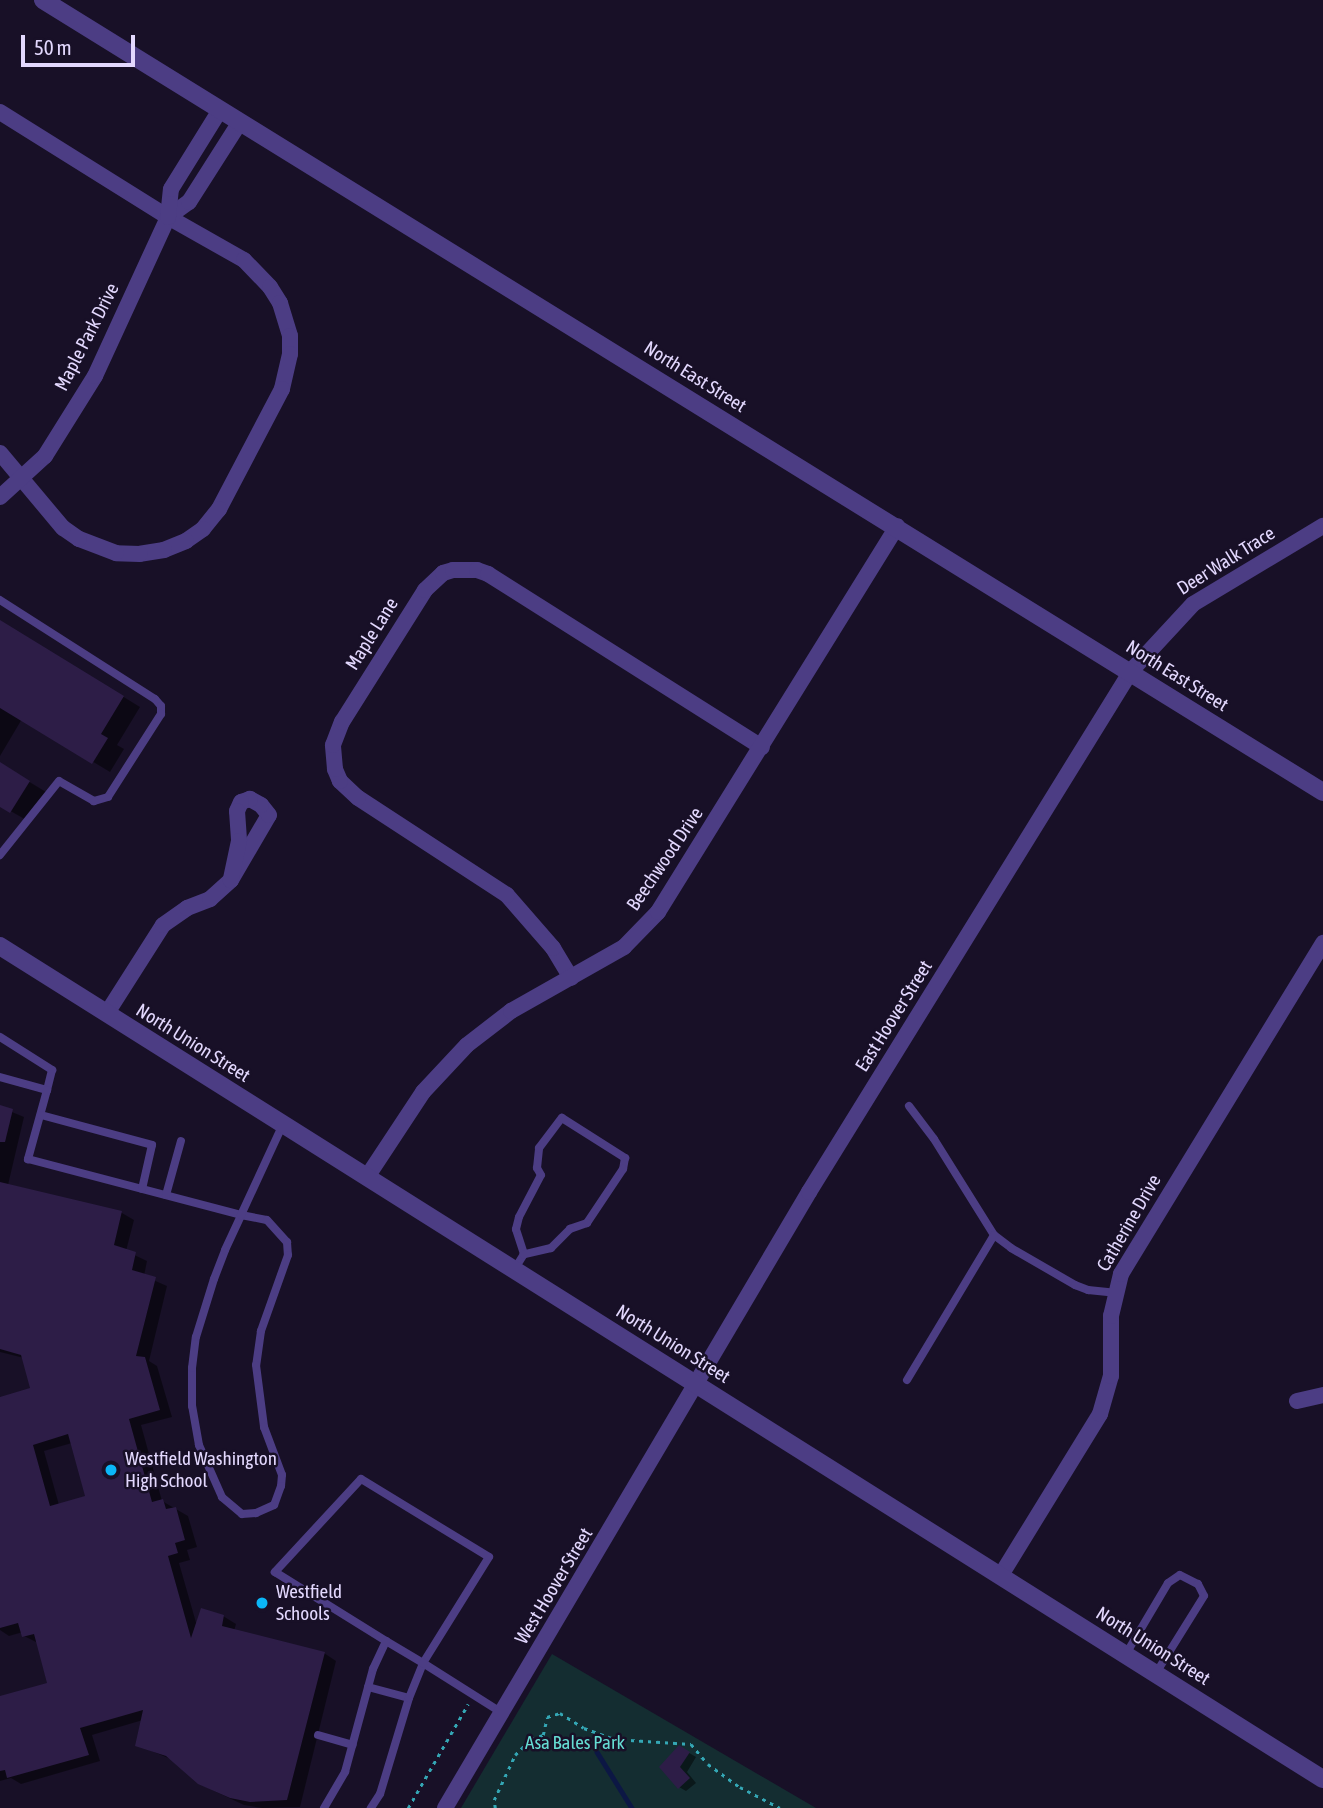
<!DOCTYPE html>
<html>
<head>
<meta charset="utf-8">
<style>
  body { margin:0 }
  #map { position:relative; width:1323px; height:1808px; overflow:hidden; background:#181027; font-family:"Asap Condensed",sans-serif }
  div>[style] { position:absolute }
  .green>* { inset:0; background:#142d31 }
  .shadow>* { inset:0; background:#0007 }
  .stream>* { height:4.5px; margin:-2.25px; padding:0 2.25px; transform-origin:2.25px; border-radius:2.25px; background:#0c1744 }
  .building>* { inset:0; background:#2d1d47 }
  .path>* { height:2.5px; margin-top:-1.25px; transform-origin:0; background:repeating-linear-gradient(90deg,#34a7b5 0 3.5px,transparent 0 8.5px) }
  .service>* { height:8px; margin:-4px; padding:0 4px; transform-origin:4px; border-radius:4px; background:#4c3d84 }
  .minor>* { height:16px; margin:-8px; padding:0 8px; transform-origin:8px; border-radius:8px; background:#4c3d84 }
  .tertiary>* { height:18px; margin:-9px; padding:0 9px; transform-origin:9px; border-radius:9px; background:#4c3d84 }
  .dots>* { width:19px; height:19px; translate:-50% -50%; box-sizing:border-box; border:4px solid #181027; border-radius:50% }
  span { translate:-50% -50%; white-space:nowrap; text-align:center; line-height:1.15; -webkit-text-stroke:5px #181027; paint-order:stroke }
  .street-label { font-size:19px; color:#e3d8fe }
  .poi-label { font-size:19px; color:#e3d8fe }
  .left { translate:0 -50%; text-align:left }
  .park-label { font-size:19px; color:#65dcd3 }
  .scale { position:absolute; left:21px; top:35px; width:114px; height:32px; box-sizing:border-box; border:4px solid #e3d8fe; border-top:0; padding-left:9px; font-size:21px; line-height:24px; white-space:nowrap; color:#e3d8fe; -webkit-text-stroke:5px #181027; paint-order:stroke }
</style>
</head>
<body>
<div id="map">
  <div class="green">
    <div style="clip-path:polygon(552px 1654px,816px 1808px,461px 1808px)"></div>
  </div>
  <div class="shadow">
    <div style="clip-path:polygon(0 621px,140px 707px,117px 745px,124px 749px,110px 772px,22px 719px,0 756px)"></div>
    <div style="clip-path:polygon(0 764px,46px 792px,28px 821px,0 805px)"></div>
    <div style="clip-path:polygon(evenodd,0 1107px,24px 1117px,8px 1185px,122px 1213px,134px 1220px,126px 1251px,147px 1261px,144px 1276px,167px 1286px,149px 1361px,157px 1366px,172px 1417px,141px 1425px,162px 1501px,188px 1516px,197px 1547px,187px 1550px,190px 1560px,179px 1563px,197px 1626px,223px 1616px,236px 1624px,234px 1631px,324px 1653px,336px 1661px,300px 1807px,262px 1808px,244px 1805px,212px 1790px,173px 1760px,137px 1745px,143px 1720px,92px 1735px,100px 1761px,21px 1784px,11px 1778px,0 1781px,0 1698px,50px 1684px,38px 1643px,24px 1636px,23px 1632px,9px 1636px,0 1630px,0 1398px,32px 1389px,24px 1358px,0 1352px,0 1107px,72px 1443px,87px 1497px,59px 1505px,44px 1451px,72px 1443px)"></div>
    <div style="clip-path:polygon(679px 1747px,696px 1757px,687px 1772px,696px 1783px,686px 1791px,679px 1787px)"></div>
  </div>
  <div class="stream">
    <div style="left:597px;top:1752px;width:66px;rotate:58deg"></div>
  </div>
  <div class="building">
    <div style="clip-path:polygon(0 620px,124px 696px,101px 734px,108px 738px,92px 764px,0 708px)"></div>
    <div style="clip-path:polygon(0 762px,30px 781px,10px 813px,0 807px)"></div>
    <div style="clip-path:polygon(0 1105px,13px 1109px,5px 1142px,0 1142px)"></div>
    <div style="clip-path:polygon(evenodd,0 1182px,122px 1211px,114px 1245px,136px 1252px,132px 1270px,156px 1277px,136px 1356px,145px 1357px,160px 1410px,129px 1419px,152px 1502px,163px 1499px,166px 1509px,176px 1507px,185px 1540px,175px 1543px,178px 1553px,168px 1556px,191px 1638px,201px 1608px,224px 1615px,222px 1626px,325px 1652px,287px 1800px,250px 1802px,230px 1798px,198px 1784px,166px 1756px,135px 1746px,143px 1710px,80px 1728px,89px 1755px,7px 1778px,5px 1770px,0 1771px,0 1696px,47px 1683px,34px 1634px,22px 1637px,18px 1623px,0 1628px,0 1397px,30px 1388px,21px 1355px,0 1349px,0 1182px,68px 1434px,85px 1496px,50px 1506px,33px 1445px,68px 1434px)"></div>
    <div style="clip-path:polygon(679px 1745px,690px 1752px,680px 1767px,690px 1778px,678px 1789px,659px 1767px)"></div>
  </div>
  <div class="path">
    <div style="left:408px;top:1808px;width:120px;rotate:-60deg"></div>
    <div style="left:495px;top:1808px;width:8px;rotate:-97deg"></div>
    <div style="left:494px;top:1800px;width:50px;rotate:-65deg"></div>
    <div style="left:515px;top:1755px;width:23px;rotate:-45deg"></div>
    <div style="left:531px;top:1739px;width:13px;rotate:-18deg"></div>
    <div style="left:543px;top:1735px;width:18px;rotate:-77deg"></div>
    <div style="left:547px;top:1717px;width:14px;rotate:-17deg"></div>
    <div style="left:560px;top:1713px;width:28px;rotate:32deg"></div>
    <div style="left:584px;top:1728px;width:32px;rotate:20deg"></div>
    <div style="left:614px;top:1739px;width:77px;rotate:3.7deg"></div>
    <div style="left:691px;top:1744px;width:26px;rotate:50deg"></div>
    <div style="left:708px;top:1764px;width:39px;rotate:36deg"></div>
    <div style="left:740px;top:1787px;width:45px;rotate:27.7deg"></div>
  </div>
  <div class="service">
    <div style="left:0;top:600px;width:184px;rotate:32.6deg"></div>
    <div style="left:155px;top:699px;width:9px;rotate:49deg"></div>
    <div style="left:161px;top:706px;width:8px;rotate:90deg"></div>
    <div style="left:161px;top:714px;width:98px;rotate:122.6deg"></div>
    <div style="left:108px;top:797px;width:15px;rotate:164deg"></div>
    <div style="left:94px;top:801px;width:40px;rotate:-150.3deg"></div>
    <div style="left:59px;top:781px;width:95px;rotate:128.6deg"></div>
    <div style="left:0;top:1037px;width:62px;rotate:32.4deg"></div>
    <div style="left:52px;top:1070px;width:21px;rotate:104deg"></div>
    <div style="left:0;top:1077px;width:49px;rotate:15.5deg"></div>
    <div style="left:47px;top:1090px;width:72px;rotate:105.4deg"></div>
    <div style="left:28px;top:1159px;width:220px;rotate:14.7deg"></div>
    <div style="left:241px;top:1215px;width:26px;rotate:11deg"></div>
    <div style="left:267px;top:1220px;width:30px;rotate:48deg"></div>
    <div style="left:287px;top:1242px;width:13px;rotate:86deg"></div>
    <div style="left:288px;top:1255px;width:81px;rotate:109.6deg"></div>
    <div style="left:261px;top:1331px;width:34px;rotate:98deg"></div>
    <div style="left:256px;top:1365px;width:63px;rotate:82.6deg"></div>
    <div style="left:264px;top:1427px;width:51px;rotate:69.4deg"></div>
    <div style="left:282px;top:1475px;width:11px;rotate:95deg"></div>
    <div style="left:281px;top:1486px;width:20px;rotate:110deg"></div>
    <div style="left:274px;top:1505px;width:20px;rotate:156deg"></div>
    <div style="left:256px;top:1513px;width:14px;rotate:176deg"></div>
    <div style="left:242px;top:1514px;width:26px;rotate:-140deg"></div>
    <div style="left:222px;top:1497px;width:57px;rotate:-113.9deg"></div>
    <div style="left:199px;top:1445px;width:40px;rotate:-100deg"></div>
    <div style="left:192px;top:1406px;width:38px;rotate:-90deg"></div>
    <div style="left:192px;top:1368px;width:31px;rotate:-83deg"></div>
    <div style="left:196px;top:1337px;width:61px;rotate:-72.8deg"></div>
    <div style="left:214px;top:1279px;width:31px;rotate:-69deg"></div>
    <div style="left:225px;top:1250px;width:38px;rotate:-65deg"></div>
    <div style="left:241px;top:1215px;width:100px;rotate:-65.2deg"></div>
    <div style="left:909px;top:1106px;width:41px;rotate:52.9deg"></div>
    <div style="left:934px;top:1139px;width:113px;rotate:58deg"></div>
    <div style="left:994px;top:1235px;width:21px;rotate:37deg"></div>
    <div style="left:1011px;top:1248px;width:74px;rotate:30deg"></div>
    <div style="left:1075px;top:1285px;width:14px;rotate:21deg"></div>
    <div style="left:1088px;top:1290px;width:27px;rotate:6deg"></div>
    <div style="left:41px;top:1115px;width:115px;rotate:15.1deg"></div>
    <div style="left:152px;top:1145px;width:45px;rotate:102.8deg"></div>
    <div style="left:166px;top:1195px;width:56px;rotate:-74.5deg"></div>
    <div style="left:514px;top:1270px;width:19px;rotate:-58deg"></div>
    <div style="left:524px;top:1254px;width:26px;rotate:-108deg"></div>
    <div style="left:516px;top:1229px;width:12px;rotate:-76deg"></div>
    <div style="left:519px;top:1217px;width:47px;rotate:-62.4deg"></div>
    <div style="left:541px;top:1175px;width:8px;rotate:-120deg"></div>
    <div style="left:537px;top:1168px;width:20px;rotate:-84deg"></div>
    <div style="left:539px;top:1148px;width:38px;rotate:-53deg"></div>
    <div style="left:562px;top:1118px;width:75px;rotate:32.4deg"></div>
    <div style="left:625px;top:1158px;width:11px;rotate:100deg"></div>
    <div style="left:623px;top:1169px;width:65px;rotate:123.7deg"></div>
    <div style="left:587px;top:1223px;width:18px;rotate:161deg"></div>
    <div style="left:570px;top:1229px;width:27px;rotate:135deg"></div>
    <div style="left:551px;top:1248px;width:28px;rotate:167deg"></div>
    <div style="left:907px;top:1380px;width:169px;rotate:-59deg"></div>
    <div style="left:1126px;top:1654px;width:82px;rotate:-59.4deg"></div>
    <div style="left:1168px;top:1583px;width:14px;rotate:-34deg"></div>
    <div style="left:1180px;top:1575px;width:20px;rotate:27deg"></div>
    <div style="left:1198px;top:1584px;width:13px;rotate:63deg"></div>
    <div style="left:1204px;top:1596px;width:91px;rotate:121.9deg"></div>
    <div style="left:368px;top:1687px;width:42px;rotate:15deg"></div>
    <div style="left:409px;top:1698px;width:100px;rotate:106.8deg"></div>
    <div style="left:380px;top:1794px;width:17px;rotate:123deg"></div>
    <div style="left:409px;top:1698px;width:38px;rotate:-68deg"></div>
    <div style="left:423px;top:1663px;width:125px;rotate:-58.1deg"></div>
    <div style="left:489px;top:1557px;width:150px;rotate:-148.6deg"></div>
    <div style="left:361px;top:1479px;width:127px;rotate:132.8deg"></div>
    <div style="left:275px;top:1572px;width:131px;rotate:31.9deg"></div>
    <div style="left:386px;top:1641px;width:43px;rotate:30.7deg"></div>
    <div style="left:423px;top:1663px;width:93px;rotate:32.3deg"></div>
    <div style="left:318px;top:1735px;width:36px;rotate:16deg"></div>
    <div style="left:324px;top:1808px;width:42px;rotate:-59.7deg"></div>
    <div style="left:345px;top:1772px;width:107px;rotate:-74.8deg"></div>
    <div style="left:373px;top:1669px;width:31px;rotate:-65deg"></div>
  </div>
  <div class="minor">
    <div style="left:0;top:112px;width:198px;rotate:32deg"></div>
    <div style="left:168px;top:217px;width:87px;rotate:29.5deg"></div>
    <div style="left:244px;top:260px;width:37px;rotate:46deg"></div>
    <div style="left:270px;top:287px;width:19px;rotate:58deg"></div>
    <div style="left:280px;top:303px;width:34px;rotate:73deg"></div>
    <div style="left:290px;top:336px;width:18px;rotate:90deg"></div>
    <div style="left:290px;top:354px;width:36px;rotate:103deg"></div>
    <div style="left:282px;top:389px;width:136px;rotate:117.7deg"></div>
    <div style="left:219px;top:509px;width:26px;rotate:129deg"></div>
    <div style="left:203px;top:529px;width:21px;rotate:145deg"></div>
    <div style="left:186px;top:541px;width:24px;rotate:158deg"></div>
    <div style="left:164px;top:550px;width:24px;rotate:171deg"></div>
    <div style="left:140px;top:554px;width:24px;rotate:-178deg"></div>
    <div style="left:116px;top:553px;width:40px;rotate:-159deg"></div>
    <div style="left:79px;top:539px;width:19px;rotate:-145deg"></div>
    <div style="left:63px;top:528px;width:98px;rotate:-130deg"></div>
    <div style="left:168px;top:217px;width:26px;rotate:-36deg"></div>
    <div style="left:189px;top:202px;width:95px;rotate:-57.5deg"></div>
    <div style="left:0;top:497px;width:61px;rotate:-42.3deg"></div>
    <div style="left:45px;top:456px;width:94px;rotate:-58deg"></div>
    <div style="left:95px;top:376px;width:175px;rotate:-65.3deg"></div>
    <div style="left:168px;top:217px;width:28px;rotate:-84deg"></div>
    <div style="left:171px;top:189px;width:93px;rotate:-58.2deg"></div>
    <div style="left:571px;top:978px;width:35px;rotate:-121deg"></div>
    <div style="left:553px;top:948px;width:70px;rotate:-131deg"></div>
    <div style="left:507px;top:895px;width:178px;rotate:-146.9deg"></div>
    <div style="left:358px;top:798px;width:25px;rotate:-137deg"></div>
    <div style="left:340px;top:781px;width:13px;rotate:-113deg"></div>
    <div style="left:335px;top:769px;width:24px;rotate:-95deg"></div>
    <div style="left:333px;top:745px;width:25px;rotate:-69deg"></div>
    <div style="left:342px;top:722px;width:156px;rotate:-57.8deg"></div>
    <div style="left:425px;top:590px;width:25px;rotate:-43deg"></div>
    <div style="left:443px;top:573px;width:10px;rotate:-17deg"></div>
    <div style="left:453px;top:570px;width:24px"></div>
    <div style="left:477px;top:570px;width:12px;rotate:20deg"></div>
    <div style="left:488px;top:574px;width:324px;rotate:32.3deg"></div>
    <div style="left:107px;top:1013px;width:104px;rotate:-57.5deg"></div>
    <div style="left:163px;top:925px;width:29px;rotate:-35deg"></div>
    <div style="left:187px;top:908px;width:25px;rotate:-21deg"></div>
    <div style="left:210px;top:899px;width:28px;rotate:-42deg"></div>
    <div style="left:231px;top:880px;width:75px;rotate:-59.7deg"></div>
    <div style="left:269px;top:815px;width:13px;rotate:-129deg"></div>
    <div style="left:261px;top:805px;width:13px;rotate:-151deg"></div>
    <div style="left:250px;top:799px;width:9px;rotate:162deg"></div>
    <div style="left:241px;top:802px;width:10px;rotate:114deg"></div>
    <div style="left:237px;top:811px;width:30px;rotate:86deg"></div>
    <div style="left:239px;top:841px;width:40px;rotate:102deg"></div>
    <div style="left:367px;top:1177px;width:102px;rotate:-56.6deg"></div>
    <div style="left:423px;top:1092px;width:64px;rotate:-46.9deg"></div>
    <div style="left:467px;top:1045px;width:56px;rotate:-37.7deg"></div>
    <div style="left:511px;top:1011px;width:130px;rotate:-29.5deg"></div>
    <div style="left:624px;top:947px;width:49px;rotate:-45.8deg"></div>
    <div style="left:658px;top:912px;width:454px;rotate:-58.2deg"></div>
    <div style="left:1297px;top:1401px;width:27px;rotate:-13deg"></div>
    <div style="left:1001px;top:1575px;width:189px;rotate:-58.4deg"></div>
    <div style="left:1100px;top:1414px;width:40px;rotate:-74deg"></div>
    <div style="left:1111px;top:1376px;width:60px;rotate:-90deg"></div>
    <div style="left:1111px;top:1316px;width:43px;rotate:-76.6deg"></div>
    <div style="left:1121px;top:1274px;width:388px;rotate:-58.6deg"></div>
    <div style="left:445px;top:1808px;width:716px;rotate:-59.42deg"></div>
    <div style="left:809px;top:1192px;width:612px;rotate:-58.28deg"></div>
    <div style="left:1131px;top:671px;width:91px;rotate:-47.2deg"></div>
    <div style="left:1193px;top:604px;width:152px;rotate:-31deg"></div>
  </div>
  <div class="tertiary">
    <div style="left:43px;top:0;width:1505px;rotate:31.75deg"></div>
    <div style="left:0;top:946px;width:1563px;rotate:32.2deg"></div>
  </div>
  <div class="dots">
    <div style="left:111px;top:1470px;background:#0bb6f7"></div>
    <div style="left:262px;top:1603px;background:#0bb6f7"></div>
  </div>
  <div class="street-label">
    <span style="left:87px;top:337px;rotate:-63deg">Maple Park Drive</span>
    <span style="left:695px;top:377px;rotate:32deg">North East Street</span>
    <span style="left:1226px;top:561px;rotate:-32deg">Deer Walk Trace</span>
    <span style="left:372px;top:634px;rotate:-58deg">Maple Lane</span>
    <span style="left:1177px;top:676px;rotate:32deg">North East Street</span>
    <span style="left:665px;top:859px;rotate:-56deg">Beechwood Drive</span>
    <span style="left:894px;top:1016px;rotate:-58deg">East Hoover Street</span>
    <span style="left:193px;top:1043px;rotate:32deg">North Union Street</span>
    <span style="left:1129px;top:1223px;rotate:-60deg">Catherine Drive</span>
    <span style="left:673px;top:1344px;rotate:32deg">North Union Street</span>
    <span style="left:554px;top:1586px;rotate:-59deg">West Hoover Street</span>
    <span style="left:1153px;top:1646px;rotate:32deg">North Union Street</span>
  </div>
  <div class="poi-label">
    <span class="left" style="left:125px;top:1470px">Westfield Washington<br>High School</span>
    <span class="left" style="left:276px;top:1603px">Westfield<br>Schools</span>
  </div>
  <div class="park-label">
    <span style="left:575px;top:1743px">Asa Bales Park</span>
  </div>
  <div class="scale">50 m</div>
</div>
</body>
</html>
